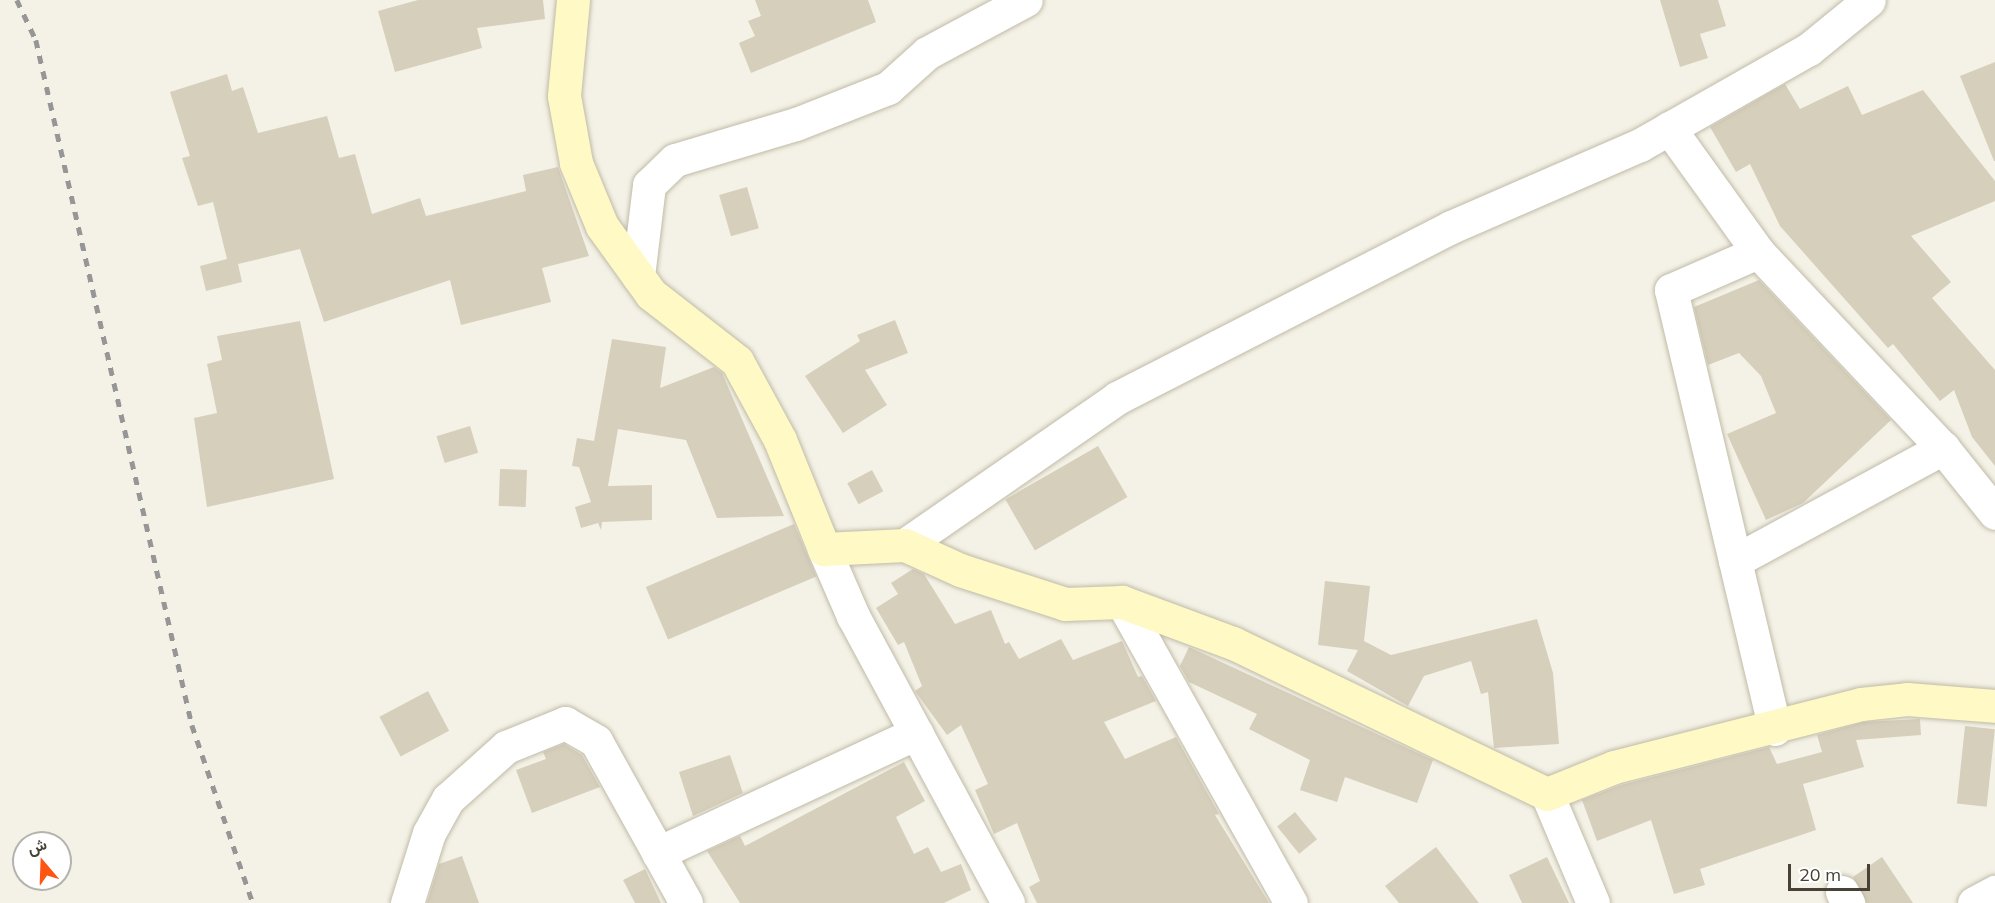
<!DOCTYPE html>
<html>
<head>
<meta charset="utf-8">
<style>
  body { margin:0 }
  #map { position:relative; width:1995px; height:903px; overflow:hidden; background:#f4f2e6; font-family:Mulish,Vazirmatn,sans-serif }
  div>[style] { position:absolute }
  .building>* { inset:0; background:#d6cfbb; transform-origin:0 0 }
  .roads { filter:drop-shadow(0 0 2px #c0bba8) drop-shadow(0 0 2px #c0bba8) }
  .street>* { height:33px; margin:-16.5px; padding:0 16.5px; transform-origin:16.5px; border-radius:16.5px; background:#fff }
  .secondary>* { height:33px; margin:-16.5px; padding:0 16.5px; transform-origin:16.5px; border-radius:16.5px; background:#fff9c5 }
  .rail>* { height:4.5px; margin-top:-2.25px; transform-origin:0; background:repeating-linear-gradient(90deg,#969696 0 8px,transparent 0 16px) }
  span { translate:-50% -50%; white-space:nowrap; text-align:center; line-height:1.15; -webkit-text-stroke:6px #fff; paint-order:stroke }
  .north { position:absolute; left:12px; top:831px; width:60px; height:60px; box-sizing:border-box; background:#fff; border:2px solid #b5b3ae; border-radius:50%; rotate:341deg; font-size:16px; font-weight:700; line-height:24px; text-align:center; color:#474235 }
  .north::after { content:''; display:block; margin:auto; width:21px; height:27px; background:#ff5512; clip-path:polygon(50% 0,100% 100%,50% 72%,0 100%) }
  .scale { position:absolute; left:1788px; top:864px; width:82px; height:27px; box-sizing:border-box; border:3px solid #474235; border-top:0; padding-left:8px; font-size:18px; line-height:21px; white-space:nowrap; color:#474235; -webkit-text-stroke:4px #fff; paint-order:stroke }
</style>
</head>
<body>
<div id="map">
  <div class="building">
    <div style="clip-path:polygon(418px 0,543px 0,545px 19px,477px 28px,482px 48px,395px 72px,378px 11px)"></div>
    <div style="clip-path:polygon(755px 0,868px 0,876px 22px,751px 73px,739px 43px,755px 36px,748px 21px,761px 16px)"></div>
    <div style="clip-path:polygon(1660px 0,1718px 0,1726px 26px,1700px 34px,1708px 58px,1680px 67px)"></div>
    <div style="clip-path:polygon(1995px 62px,1995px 161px,1994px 161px,1960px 76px)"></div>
    <div style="clip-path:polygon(227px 74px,232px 91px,243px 87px,258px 133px,327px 116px,339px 158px,355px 154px,372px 214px,420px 198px,426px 216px,526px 191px,523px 175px,558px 167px,589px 256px,542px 268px,551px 302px,461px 325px,450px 280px,324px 322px,300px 249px,238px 264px,242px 282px,206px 291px,200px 266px,227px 259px,213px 202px,198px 206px,182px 158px,190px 156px,170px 92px)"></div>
    <div style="clip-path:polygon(1785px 84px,1800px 109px,1848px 86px,1862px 115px,1923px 90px,1995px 181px,1995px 201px,1911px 236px,1951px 282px,1932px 298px,1995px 370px,1995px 466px,1972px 437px,1954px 390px,1940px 401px,1893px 344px,1888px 348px,1780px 226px,1750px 164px,1736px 172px,1710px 127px)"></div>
    <div style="left:747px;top:187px;width:43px;height:29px;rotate:74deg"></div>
    <div style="clip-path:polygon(1759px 280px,1891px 420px,1803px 503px,1766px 520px,1727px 434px,1776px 413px,1761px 376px,1739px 353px,1708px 365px,1694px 307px)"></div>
    <div style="clip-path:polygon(895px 320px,908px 353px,865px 370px,887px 405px,843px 433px,805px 376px,860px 341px,857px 335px)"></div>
    <div style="clip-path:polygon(300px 321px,334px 479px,207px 507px,194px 418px,217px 413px,207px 364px,222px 360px,217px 336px)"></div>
    <div style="clip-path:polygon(612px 339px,666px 347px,660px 388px,714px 367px,722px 373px,784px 516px,717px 518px,686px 440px,618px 429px,608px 486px,652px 485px,652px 520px,602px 522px,601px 530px,598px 523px,581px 528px,575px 507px,591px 502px,579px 467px,572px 466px,577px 438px,594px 441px)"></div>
    <div style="left:470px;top:426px;width:28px;height:35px;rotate:73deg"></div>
    <div style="left:1098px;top:446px;width:59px;height:107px;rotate:60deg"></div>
    <div style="left:500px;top:469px;width:27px;height:37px;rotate:2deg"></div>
    <div style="left:872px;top:470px;width:24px;height:28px;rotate:62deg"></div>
    <div style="left:794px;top:524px;width:57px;height:161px;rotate:67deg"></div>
    <div style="clip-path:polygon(913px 569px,924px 574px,955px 624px,991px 610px,1005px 644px,1009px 642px,1019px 659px,1061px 639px,1073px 660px,1122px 641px,1138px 677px,1142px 676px,1156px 701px,1104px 722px,1125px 759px,1176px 737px,1219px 814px,1215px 815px,1269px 903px,1037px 903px,1029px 887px,1040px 881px,1017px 823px,994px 834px,975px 790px,988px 784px,961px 725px,947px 735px,915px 691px,922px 686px,904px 642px,898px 645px,876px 608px,898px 594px,891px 583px)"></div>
    <div style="clip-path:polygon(1325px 581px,1370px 586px,1364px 641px,1391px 655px,1537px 619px,1553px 673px,1559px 744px,1494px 748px,1488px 692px,1481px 694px,1471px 661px,1424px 676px,1408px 706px,1347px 671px,1358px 650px,1318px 645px)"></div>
    <div style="clip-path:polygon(1189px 647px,1433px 760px,1417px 803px,1345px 777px,1337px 802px,1300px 790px,1310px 760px,1249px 729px,1257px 714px,1189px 682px,1180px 666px)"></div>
    <div style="left:428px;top:691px;width:45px;height:55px;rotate:62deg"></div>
    <div style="clip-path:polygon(1920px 719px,1921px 735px,1856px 740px,1864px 767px,1803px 784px,1816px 830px,1700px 869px,1705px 885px,1674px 894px,1651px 820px,1597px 841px,1582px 800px,1621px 785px,1769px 747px,1777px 764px,1822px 752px,1817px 735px,1864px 722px)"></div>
    <div style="left:1965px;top:726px;width:30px;height:78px;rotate:6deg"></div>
    <div style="clip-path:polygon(564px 744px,582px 755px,600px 787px,532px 813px,516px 770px,546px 759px,543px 752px)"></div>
    <div style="clip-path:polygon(730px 755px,743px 793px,693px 816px,679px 772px)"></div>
    <div style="clip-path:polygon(904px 762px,925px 801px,896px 817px,914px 854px,928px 847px,941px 872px,961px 864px,971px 890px,944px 903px,740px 903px,707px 851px,740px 836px,745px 846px)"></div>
    <div style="left:1295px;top:812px;width:35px;height:23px;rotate:51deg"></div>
    <div style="clip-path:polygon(1436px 847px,1479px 903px,1399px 903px,1385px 886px)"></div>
    <div style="clip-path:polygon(462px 856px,479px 903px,427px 903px,439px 864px)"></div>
    <div style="clip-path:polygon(1547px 857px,1569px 903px,1522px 903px,1509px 875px)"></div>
    <div style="clip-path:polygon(1882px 857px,1913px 903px,1867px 903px,1853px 877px)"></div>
    <div style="clip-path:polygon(645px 869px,661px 903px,635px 903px,623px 880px)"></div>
  </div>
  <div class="roads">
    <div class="street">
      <div style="left:1669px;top:128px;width:153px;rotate:54.3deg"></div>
      <div style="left:1758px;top:252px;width:270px;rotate:46.7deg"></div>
      <div style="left:1943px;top:448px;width:83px;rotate:51.3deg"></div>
      <div style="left:1758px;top:252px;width:95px;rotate:156.4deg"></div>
      <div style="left:1671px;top:290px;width:451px;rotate:76.7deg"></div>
      <div style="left:638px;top:276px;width:92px;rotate:-83.1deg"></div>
      <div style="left:649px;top:185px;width:36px;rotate:-44deg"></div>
      <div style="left:675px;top:160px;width:126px;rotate:-16.6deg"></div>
      <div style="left:796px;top:124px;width:99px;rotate:-21.4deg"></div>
      <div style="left:888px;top:88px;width:52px;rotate:-41.9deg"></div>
      <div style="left:927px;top:53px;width:112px;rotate:-28.2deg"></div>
      <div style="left:905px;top:545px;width:258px;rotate:-34.7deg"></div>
      <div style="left:1117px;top:398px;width:375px;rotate:-27.1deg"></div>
      <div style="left:1451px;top:227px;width:206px;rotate:-23.5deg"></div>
      <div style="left:1640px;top:145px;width:194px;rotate:-29.6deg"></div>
      <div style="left:1809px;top:49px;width:77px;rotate:-39.2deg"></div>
      <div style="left:824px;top:549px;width:73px;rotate:66.6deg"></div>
      <div style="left:853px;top:616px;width:326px;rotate:61.6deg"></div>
      <div style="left:1735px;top:561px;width:237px;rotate:-28.5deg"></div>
      <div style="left:1122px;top:602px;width:345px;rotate:60.7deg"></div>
      <div style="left:1547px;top:794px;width:118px;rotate:67.1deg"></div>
      <div style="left:658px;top:853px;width:285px;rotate:-24.9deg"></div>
      <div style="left:1842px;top:892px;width:13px;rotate:61deg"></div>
      <div style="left:407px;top:903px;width:73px;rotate:-72.6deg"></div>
      <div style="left:429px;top:833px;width:39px;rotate:-61deg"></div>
      <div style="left:448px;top:799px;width:78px;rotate:-41.9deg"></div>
      <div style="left:506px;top:747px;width:64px;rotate:-22.1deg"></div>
      <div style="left:565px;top:723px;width:36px;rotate:30deg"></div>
      <div style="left:596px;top:741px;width:185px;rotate:60.9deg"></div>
      <div style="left:1974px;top:903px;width:24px;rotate:-28deg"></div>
    </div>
    <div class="secondary">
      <div style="left:573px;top:0;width:96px;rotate:95.4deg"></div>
      <div style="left:564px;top:96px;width:68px;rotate:79.8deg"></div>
      <div style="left:576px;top:163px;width:68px;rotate:67.6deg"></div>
      <div style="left:602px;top:226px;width:84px;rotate:54.2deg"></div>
      <div style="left:651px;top:294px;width:109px;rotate:37.9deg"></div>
      <div style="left:737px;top:361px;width:90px;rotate:61.4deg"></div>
      <div style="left:780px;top:440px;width:118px;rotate:68deg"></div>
      <div style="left:824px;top:549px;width:81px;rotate:-2.8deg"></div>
      <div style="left:905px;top:545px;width:60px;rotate:24.4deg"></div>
      <div style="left:960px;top:570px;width:110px;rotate:17.9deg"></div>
      <div style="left:1065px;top:604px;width:57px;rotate:-2deg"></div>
      <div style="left:1122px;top:602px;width:118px;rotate:20.3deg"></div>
      <div style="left:1233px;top:643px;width:348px;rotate:25.7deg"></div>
      <div style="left:1547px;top:794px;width:72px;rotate:-21.9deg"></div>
      <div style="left:1614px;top:767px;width:255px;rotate:-14.3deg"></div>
      <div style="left:1861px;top:704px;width:46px;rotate:-6.2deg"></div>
      <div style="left:1907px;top:699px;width:88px;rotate:4.5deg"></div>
    </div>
  </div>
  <div class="rail">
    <div style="left:17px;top:0;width:44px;rotate:64.6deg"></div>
    <div style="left:36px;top:40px;width:703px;rotate:77.17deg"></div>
    <div style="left:192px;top:725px;width:188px;rotate:71.1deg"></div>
  </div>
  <div class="north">ش</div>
  <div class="scale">20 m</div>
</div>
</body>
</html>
